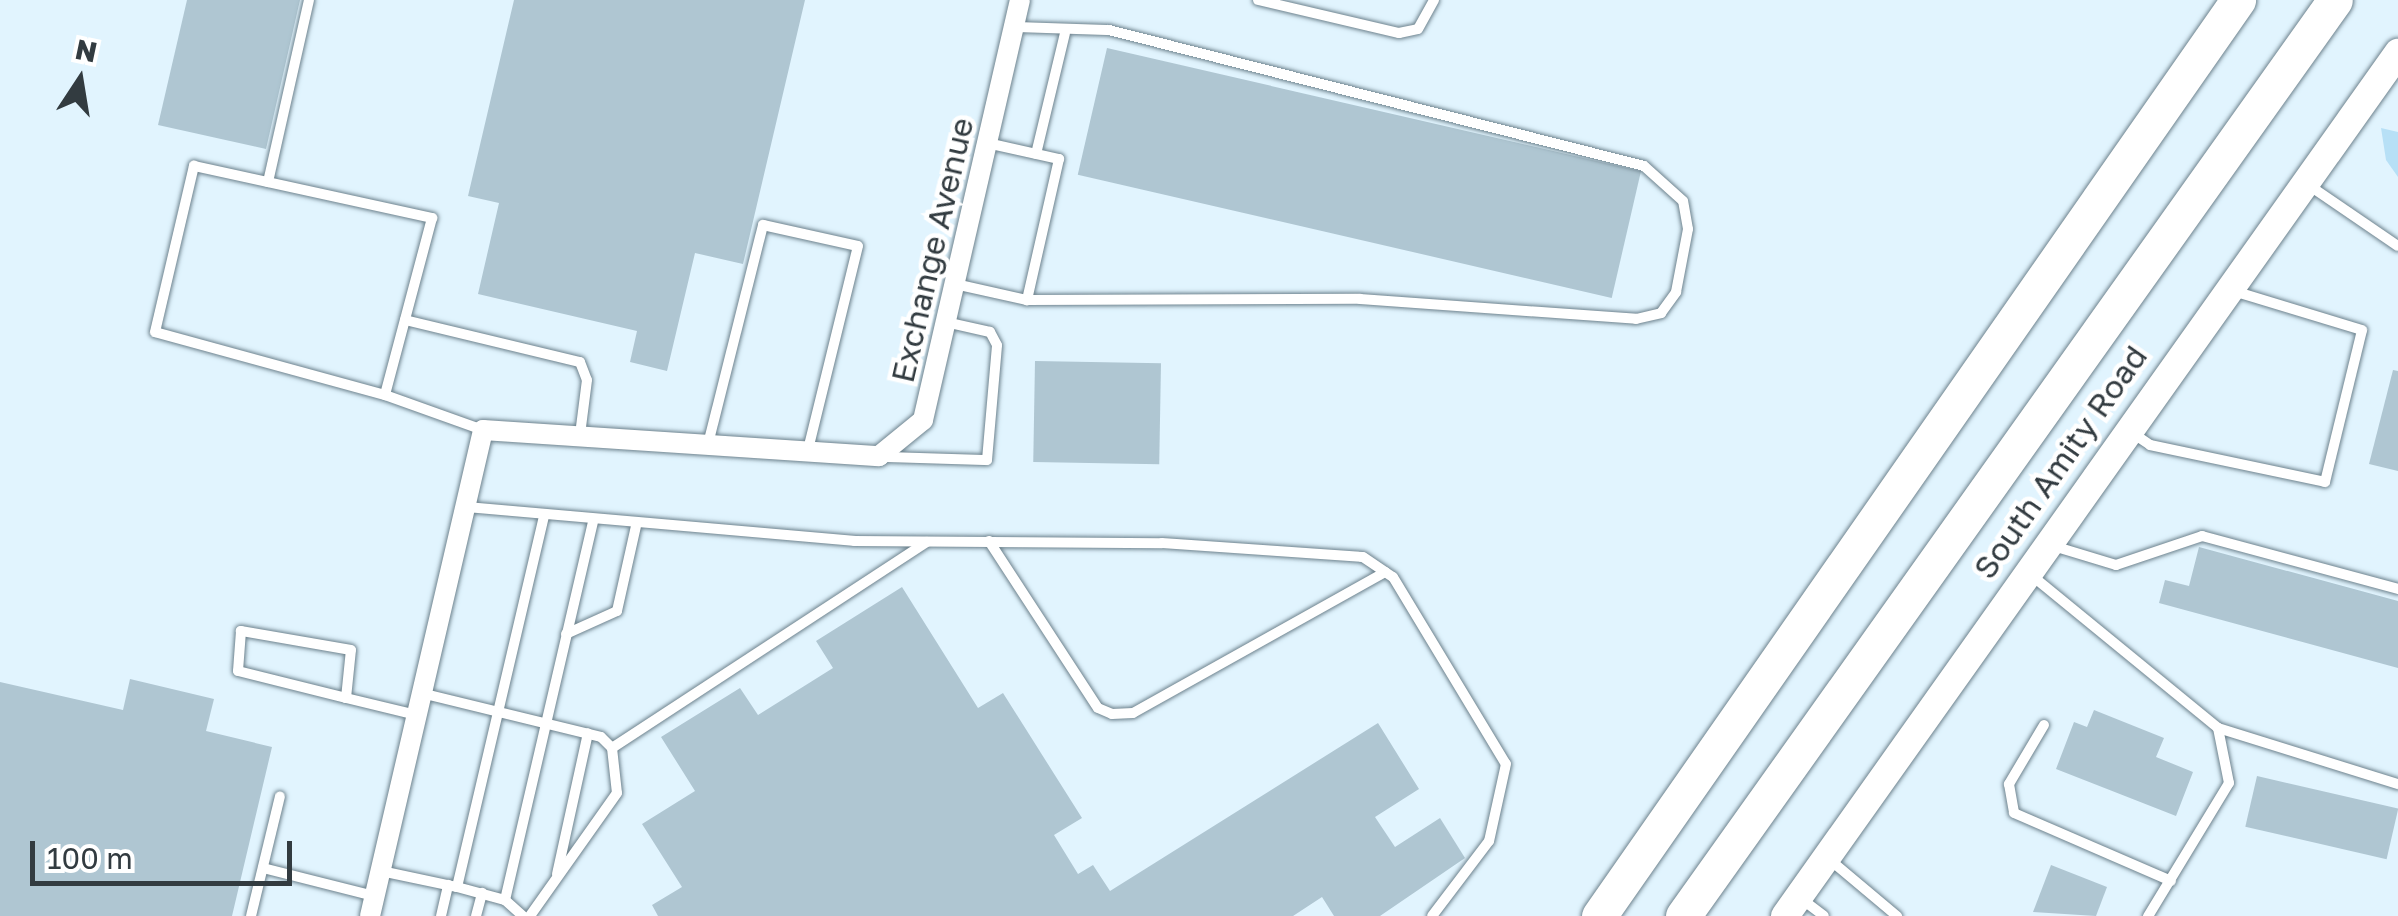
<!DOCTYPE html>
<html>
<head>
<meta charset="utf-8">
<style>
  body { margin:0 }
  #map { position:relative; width:2398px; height:916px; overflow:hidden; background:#e1f4fe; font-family:"Golos Text",sans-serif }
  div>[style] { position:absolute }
  .green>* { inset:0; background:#b7e0f6 }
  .building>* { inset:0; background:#afc6d2; transform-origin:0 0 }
  .roads { filter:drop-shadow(0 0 2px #6d828d) drop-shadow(0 0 2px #6d828d) }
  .lane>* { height:10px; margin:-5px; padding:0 5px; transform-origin:5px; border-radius:5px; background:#fff }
  .street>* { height:20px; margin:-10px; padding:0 10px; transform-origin:10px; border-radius:10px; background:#fff }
  .secondary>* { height:28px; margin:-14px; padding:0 14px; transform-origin:14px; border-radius:14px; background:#fff }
  .highway>* { height:35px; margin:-17.5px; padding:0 17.5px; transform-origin:17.5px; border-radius:17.5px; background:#fff }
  span { translate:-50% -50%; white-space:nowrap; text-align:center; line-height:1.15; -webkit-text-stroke:9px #fff; paint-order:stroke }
  .street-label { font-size:32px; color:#323b40 }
  .north { position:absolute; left:30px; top:30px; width:100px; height:100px; -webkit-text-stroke:8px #fff; paint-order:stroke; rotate:12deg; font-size:28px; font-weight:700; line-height:40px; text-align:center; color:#323b40 }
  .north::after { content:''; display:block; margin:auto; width:35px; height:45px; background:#323b40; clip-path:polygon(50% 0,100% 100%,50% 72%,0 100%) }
  .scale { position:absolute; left:30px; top:841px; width:262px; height:45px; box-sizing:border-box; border:5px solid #323b40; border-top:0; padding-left:12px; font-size:30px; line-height:35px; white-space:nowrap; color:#323b40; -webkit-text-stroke:8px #fff; paint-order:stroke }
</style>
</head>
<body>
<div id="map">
  <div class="green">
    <div style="clip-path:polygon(2381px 128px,2398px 132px,2398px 177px,2386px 160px)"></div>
  </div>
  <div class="building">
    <div style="clip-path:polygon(187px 0,300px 0,266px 149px,158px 125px)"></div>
    <div style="clip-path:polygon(514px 0,805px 0,743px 264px,695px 253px,667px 371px,630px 362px,637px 331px,478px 294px,499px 203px,468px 196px)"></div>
    <div style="left:1107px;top:48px;width:548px;height:130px;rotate:13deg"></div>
    <div style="left:1035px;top:361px;width:126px;height:101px;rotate:1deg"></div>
    <div style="clip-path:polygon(2393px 370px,2398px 371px,2398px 471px,2369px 464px)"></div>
    <div style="clip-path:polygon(2199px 547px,2398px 601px,2398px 668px,2159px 603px,2165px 580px,2189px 586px)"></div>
    <div style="clip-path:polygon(902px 587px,978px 708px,1003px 693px,1082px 818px,1054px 835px,1078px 874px,1093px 865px,1110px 891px,1378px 723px,1419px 789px,1375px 817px,1395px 847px,1440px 818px,1465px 858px,1380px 916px,1334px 916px,1322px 897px,1293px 916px,658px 916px,652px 905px,682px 887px,642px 824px,695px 791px,661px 737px,740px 688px,758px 715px,833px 668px,816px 641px)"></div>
    <div style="clip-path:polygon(130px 679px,214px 699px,206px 731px,272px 747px,232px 916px,0 916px,0 682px,123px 710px)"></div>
    <div style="clip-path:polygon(2094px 710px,2164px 738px,2156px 757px,2193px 772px,2176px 816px,2056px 769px,2074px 722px,2087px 727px)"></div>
    <div style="left:2257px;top:776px;width:145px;height:52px;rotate:13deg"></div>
    <div style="clip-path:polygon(2051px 865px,2107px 887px,2096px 916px,2033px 912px)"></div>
  </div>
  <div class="roads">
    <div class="lane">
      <div style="left:1258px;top:0;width:145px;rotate:13.2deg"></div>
      <div style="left:1399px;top:33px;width:19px;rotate:-12deg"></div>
      <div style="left:1418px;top:29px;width:33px;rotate:-61deg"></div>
      <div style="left:987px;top:143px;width:74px;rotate:12.5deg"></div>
      <div style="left:1059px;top:159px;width:145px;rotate:102.8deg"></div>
      <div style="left:1036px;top:154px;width:124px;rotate:-76.5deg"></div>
      <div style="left:268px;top:182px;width:187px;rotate:-77.3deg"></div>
      <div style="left:2307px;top:184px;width:110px;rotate:34.3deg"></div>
      <div style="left:955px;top:284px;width:74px;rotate:12.5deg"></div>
      <div style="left:1027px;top:300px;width:333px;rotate:-0.2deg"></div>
      <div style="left:1360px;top:299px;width:277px;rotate:4.1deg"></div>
      <div style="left:1636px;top:319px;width:26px;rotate:-13deg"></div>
      <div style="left:1661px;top:313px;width:26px;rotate:-54deg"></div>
      <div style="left:1676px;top:292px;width:64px;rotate:-79.2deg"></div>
      <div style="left:1688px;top:229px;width:28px;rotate:-100deg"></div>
      <div style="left:1683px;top:201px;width:52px;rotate:-138.1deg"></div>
      <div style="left:1644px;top:166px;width:552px;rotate:-165.74deg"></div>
      <div style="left:1109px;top:30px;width:95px;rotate:-178.2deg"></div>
      <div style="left:405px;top:320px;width:180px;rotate:13.5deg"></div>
      <div style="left:580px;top:362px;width:19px;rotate:69deg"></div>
      <div style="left:587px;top:380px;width:55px;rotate:97.3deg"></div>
      <div style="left:385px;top:395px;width:238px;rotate:-164.7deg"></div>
      <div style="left:155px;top:332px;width:171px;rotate:-76.8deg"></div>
      <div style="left:194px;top:166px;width:244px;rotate:12.3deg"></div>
      <div style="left:432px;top:218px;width:183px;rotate:104.9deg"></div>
      <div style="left:385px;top:395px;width:104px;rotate:19.7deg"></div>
      <div style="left:2131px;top:432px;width:23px;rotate:34deg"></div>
      <div style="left:2150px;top:445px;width:179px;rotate:11.9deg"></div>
      <div style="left:2325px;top:482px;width:156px;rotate:-76.3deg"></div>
      <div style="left:2362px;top:330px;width:134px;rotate:-163.1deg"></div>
      <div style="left:708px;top:444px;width:226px;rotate:-75.9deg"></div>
      <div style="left:763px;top:225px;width:97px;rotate:12.5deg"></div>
      <div style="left:858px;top:246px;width:213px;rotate:103.8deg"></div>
      <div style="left:884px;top:457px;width:103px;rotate:1.7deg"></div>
      <div style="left:987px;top:460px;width:115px;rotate:-85deg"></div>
      <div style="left:997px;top:345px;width:15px;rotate:-118deg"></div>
      <div style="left:990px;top:332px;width:45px;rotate:-167.2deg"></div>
      <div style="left:466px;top:507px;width:389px;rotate:5deg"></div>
      <div style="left:854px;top:541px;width:308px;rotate:0.4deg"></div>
      <div style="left:1162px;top:543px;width:201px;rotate:4deg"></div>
      <div style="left:1363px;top:557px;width:36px;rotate:34deg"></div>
      <div style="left:1393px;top:577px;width:218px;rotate:58.9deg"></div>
      <div style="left:1506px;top:764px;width:79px;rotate:102.4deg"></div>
      <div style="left:1489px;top:841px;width:94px;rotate:127.2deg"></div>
      <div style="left:989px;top:541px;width:199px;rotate:56.9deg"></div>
      <div style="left:1098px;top:708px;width:15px;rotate:23deg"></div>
      <div style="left:1112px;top:714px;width:21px;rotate:-3deg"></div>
      <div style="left:1133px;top:713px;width:289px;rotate:-29.2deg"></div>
      <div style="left:2050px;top:545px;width:69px;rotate:16.9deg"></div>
      <div style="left:2116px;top:565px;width:91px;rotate:-18.6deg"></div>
      <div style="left:2202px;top:536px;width:203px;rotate:15.1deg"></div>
      <div style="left:2030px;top:574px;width:243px;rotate:39.3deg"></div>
      <div style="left:2218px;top:728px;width:56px;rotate:78.7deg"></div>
      <div style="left:2229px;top:783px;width:156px;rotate:121.3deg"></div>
      <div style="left:566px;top:634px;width:56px;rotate:-24.3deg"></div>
      <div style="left:617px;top:611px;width:87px;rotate:-77.4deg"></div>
      <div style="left:421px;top:693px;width:185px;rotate:13.7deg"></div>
      <div style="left:601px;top:737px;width:16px;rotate:45deg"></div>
      <div style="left:612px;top:748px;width:45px;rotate:83.7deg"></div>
      <div style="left:617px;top:793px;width:151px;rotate:125.3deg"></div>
      <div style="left:346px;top:698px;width:48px;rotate:-84.1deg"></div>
      <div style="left:351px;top:650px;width:112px;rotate:-170.2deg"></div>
      <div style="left:241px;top:631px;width:40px;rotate:94.3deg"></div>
      <div style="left:238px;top:671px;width:111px;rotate:14deg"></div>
      <div style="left:346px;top:698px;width:73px;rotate:13.5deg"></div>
      <div style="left:2044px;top:725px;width:69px;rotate:120.7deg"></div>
      <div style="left:2009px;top:784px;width:29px;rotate:80deg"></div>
      <div style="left:2014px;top:813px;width:171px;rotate:23.4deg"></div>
      <div style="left:2218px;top:728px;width:189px;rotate:17.3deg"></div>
      <div style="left:612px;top:748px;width:376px;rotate:-33.2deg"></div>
      <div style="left:1829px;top:859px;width:89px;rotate:40deg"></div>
      <div style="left:263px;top:868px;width:114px;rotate:14.2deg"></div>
      <div style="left:381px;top:871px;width:78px;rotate:11.9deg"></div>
      <div style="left:457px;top:887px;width:381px;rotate:-76.8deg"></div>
      <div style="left:557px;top:874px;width:144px;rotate:-77.6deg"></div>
      <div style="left:457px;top:887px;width:50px;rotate:15.2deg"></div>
      <div style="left:505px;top:900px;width:24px;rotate:42deg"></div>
      <div style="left:1799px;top:897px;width:31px;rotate:37deg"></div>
      <div style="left:505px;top:900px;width:388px;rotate:-76.9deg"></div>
      <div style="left:251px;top:916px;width:123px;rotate:-76.4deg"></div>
      <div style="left:441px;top:916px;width:32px;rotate:-77deg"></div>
      <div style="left:476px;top:916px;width:24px;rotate:-75deg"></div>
    </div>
    <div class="street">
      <div style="left:370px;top:916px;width:499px;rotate:-76.9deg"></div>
      <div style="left:483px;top:430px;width:397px;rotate:3.8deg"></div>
      <div style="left:879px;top:456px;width:57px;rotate:-39.3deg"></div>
      <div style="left:923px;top:420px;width:431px;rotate:-77deg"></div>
    </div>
    <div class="secondary">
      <div style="left:1785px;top:916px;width:1059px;rotate:-54.61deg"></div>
    </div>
    <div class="highway">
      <div style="left:1599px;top:916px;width:1117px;rotate:-55.1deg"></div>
      <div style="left:1683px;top:916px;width:1124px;rotate:-54.56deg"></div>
    </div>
  </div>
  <div class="street-label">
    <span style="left:932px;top:250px;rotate:-77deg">Exchange Avenue</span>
    <span style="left:2060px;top:462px;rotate:-55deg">South Amity Road</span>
  </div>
  <div class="north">N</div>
  <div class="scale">100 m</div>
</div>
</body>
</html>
